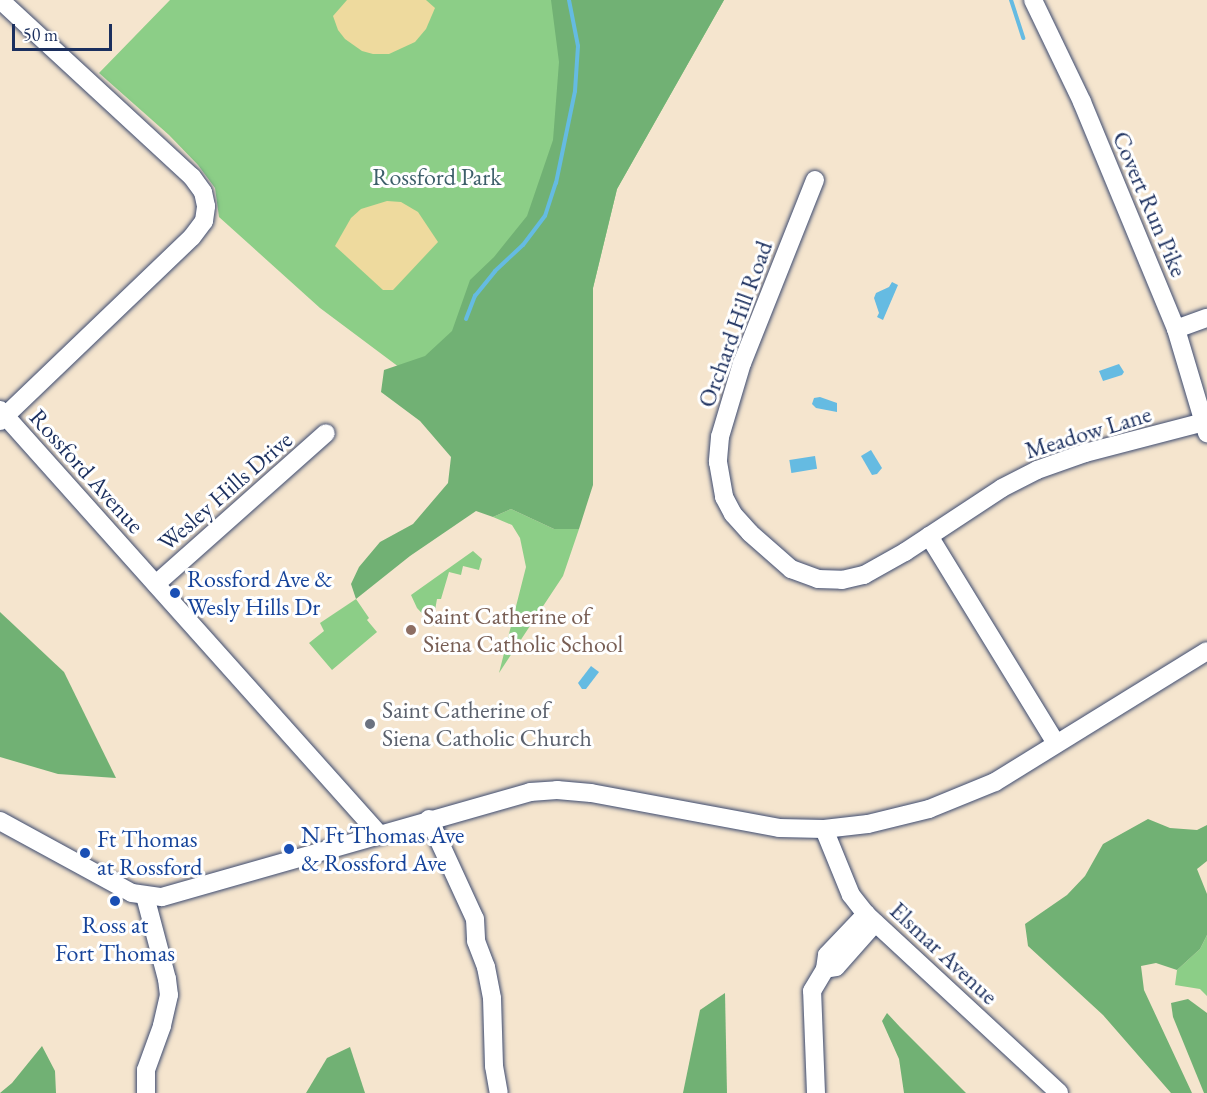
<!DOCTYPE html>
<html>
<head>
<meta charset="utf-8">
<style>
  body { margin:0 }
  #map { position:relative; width:1207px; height:1093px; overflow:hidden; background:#f5e5ce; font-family:"EB Garamond",serif }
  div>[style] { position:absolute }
  .green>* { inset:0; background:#8cce87 }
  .forest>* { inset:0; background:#71b174 }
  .sand>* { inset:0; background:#eeda9e }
  .water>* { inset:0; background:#65bbe2; transform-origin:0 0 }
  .stream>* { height:4px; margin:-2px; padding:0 2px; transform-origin:2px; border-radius:2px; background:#65bbe2 }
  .roads { filter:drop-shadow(0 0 2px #3c4a6f) drop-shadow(0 0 2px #3c4a6f) }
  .minor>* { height:18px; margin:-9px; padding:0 9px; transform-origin:9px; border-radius:9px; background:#fff }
  .dots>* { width:16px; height:16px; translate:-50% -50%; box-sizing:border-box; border:3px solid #fff; border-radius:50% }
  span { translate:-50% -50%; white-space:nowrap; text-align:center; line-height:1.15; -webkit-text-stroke:6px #fff; paint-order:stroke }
  .park-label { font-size:24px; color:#3d5f6a }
  .street-label { font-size:24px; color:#1b2f5e }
  .transit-label { font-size:24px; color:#164399 }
  .left { translate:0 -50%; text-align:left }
  .education-label { font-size:24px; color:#785e54 }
  .worship-label { font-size:24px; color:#5b616d }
  .scale { position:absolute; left:12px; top:24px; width:100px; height:27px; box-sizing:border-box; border:3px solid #1b2f5e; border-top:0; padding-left:8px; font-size:18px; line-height:21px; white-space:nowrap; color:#1b2f5e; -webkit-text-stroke:4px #fff; paint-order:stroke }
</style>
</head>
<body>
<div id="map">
  <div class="green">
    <div style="clip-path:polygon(170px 0,724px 0,617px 189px,593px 288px,593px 404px,427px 388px,320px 308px,219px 217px,215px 188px,198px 165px,169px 135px,99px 73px)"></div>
    <div style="clip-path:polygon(511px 509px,554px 529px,579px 529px,563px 576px,499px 673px,526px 567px,520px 538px,512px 525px,493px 517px)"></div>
    <div style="clip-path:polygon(473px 551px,482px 559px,479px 570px,463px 566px,461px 575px,449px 572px,441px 599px,437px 599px,434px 616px,437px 617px,434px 626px,417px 608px,411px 595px)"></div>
    <div style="clip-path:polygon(356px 599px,369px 618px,367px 620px,377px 632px,332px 670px,309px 643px,324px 631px,320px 623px)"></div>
    <div style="clip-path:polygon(1207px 935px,1207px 996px,1200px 989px,1175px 985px,1177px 970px,1200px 949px)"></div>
  </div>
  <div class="forest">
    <div style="clip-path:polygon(551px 0,724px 0,617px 189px,593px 288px,593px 485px,579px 529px,554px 529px,511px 509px,493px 517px,476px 511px,410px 556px,356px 599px,351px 584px,359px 567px,380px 542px,413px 524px,448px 483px,451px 457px,420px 421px,381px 392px,384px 370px,425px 356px,452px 331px,470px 280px,494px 257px,527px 216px,553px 140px,559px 62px)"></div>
    <div style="clip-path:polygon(0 612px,64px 672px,116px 778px,58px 774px,0 757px)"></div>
    <div style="clip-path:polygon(1148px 819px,1170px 828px,1197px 830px,1207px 825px,1207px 861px,1197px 869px,1207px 894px,1207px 935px,1200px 949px,1177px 970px,1156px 963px,1141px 966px,1144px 990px,1192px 1093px,1171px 1093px,1103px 1015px,1028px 946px,1025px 924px,1067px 895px,1085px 876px,1103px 844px)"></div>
    <div style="clip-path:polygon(725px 993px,727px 1093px,683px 1093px,700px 1010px)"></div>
    <div style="clip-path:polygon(1188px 999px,1207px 1013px,1207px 1093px,1204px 1093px,1173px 1017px,1171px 1003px)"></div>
    <div style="clip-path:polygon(887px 1013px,900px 1027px,966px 1093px,904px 1093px,899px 1059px,882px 1021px)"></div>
    <div style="clip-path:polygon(42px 1046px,55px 1071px,56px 1093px,0 1093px,12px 1083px)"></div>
    <div style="clip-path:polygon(350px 1047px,365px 1093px,306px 1093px,327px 1058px)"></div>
  </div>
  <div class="sand">
    <div style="clip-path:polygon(347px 0,426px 0,435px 8px,426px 29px,415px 42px,389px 54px,373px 54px,362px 51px,345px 39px,338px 30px,333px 16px)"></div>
    <div style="clip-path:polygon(387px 201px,401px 202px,418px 212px,438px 242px,393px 290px,383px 290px,335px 246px,351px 218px,361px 209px)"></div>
  </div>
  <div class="water">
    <div style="clip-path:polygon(892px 282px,898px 285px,883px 320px,877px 317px,879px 313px,874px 298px,876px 293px,889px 287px)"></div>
    <div style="clip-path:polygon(1119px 364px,1124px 372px,1122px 375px,1103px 381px,1099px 371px)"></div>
    <div style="clip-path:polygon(820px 397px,837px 403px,837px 412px,816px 408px,812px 404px,814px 398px)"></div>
    <div style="clip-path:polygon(871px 450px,882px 468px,877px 474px,872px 475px,861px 456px)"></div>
    <div style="left:815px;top:456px;width:13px;height:26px;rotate:81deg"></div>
    <div style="clip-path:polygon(591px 666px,599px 672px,586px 689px,582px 689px,578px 683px)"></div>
  </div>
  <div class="stream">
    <div style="left:1011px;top:0;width:40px;rotate:72deg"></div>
    <div style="left:466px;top:319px;width:25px;rotate:-69deg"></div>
    <div style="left:475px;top:296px;width:32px;rotate:-51deg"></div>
    <div style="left:495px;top:271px;width:38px;rotate:-43deg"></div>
    <div style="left:523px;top:245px;width:36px;rotate:-53deg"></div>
    <div style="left:545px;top:216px;width:35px;rotate:-72deg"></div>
    <div style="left:556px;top:183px;width:94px;rotate:-78.3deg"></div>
    <div style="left:575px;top:91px;width:45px;rotate:-86.2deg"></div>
    <div style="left:578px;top:46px;width:47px;rotate:-101.1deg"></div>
  </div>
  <div class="roads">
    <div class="minor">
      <div style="left:1033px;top:0;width:113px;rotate:64.3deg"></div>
      <div style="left:1082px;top:102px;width:246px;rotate:67.5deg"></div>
      <div style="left:1176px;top:329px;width:109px;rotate:73.4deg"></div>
      <div style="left:815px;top:180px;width:197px;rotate:111.7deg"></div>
      <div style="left:742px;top:363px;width:77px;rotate:106.6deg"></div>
      <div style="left:720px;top:437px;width:25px;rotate:95deg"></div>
      <div style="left:718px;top:462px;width:36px;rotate:80deg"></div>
      <div style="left:724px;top:497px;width:19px;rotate:62deg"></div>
      <div style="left:733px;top:514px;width:25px;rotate:48deg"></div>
      <div style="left:750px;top:533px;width:55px;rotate:41.3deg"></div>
      <div style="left:791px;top:569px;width:29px;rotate:20deg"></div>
      <div style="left:818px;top:579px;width:24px;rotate:2deg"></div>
      <div style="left:842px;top:580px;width:23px;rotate:-13deg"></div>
      <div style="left:864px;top:575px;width:47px;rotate:-29.3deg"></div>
      <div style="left:905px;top:552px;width:116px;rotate:-33.4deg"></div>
      <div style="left:1002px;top:488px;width:39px;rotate:-27deg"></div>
      <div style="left:1037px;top:470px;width:51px;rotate:-19.5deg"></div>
      <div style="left:1085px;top:453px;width:123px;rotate:-14.6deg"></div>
      <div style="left:1176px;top:329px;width:33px;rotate:-20deg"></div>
      <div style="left:0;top:410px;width:569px;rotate:48.21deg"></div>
      <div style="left:0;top:421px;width:266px;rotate:-43.8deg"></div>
      <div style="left:192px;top:237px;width:20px;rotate:-53deg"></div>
      <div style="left:204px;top:221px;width:15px;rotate:-82deg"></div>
      <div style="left:206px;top:206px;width:14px;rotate:-102deg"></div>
      <div style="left:203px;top:192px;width:19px;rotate:-126deg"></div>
      <div style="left:192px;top:177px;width:261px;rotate:-137.3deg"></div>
      <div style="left:929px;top:536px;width:243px;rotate:58.5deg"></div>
      <div style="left:156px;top:584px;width:227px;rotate:-41.6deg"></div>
      <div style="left:429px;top:819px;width:110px;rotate:65.3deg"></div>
      <div style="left:475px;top:919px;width:22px;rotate:87deg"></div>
      <div style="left:476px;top:941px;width:28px;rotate:69deg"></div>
      <div style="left:486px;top:967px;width:32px;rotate:79deg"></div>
      <div style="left:492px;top:998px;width:68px;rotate:88.3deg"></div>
      <div style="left:494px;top:1066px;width:27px;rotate:80deg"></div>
      <div style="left:0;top:821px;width:150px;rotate:28.6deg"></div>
      <div style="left:132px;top:893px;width:30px;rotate:8deg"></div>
      <div style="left:162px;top:897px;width:383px;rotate:-15.9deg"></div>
      <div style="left:530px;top:792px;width:27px;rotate:-4deg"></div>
      <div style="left:557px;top:790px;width:34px;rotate:5deg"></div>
      <div style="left:591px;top:793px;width:191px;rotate:10.5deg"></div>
      <div style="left:779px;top:828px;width:45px;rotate:1.3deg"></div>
      <div style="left:824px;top:829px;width:44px;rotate:-6.5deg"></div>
      <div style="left:868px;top:824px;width:63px;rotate:-13.8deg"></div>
      <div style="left:929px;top:809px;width:71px;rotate:-22.2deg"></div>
      <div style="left:995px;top:782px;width:249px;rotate:-31.7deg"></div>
      <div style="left:824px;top:829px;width:71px;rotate:67.8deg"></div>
      <div style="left:851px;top:895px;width:24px;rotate:52deg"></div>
      <div style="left:866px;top:914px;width:263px;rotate:42.8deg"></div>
      <div style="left:145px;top:896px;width:86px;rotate:75.2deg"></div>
      <div style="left:167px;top:979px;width:16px;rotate:83deg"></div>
      <div style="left:169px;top:995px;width:32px;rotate:103deg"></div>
      <div style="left:162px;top:1026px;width:47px;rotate:110deg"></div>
      <div style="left:146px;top:1070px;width:23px;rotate:90deg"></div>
      <div style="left:825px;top:969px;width:11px;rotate:-10deg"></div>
      <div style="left:836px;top:967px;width:59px;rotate:-48.4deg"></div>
      <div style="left:816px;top:1093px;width:102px;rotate:-92.2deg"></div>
      <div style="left:812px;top:991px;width:26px;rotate:-59deg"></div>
      <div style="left:825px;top:969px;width:14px;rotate:-82deg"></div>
      <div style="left:827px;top:955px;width:57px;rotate:-46.4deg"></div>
    </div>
  </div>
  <div class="dots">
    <div style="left:175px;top:593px;background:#1a4fb4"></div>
    <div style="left:411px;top:630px;background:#8d6e63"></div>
    <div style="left:370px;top:724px;background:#6b7280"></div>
    <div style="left:289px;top:849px;background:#1a4fb4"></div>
    <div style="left:85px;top:853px;background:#1a4fb4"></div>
    <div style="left:115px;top:901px;background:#1a4fb4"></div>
  </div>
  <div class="park-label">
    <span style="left:437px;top:177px">Rossford Park</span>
  </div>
  <div class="street-label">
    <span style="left:1150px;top:204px;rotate:67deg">Covert Run Pike</span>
    <span style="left:735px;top:324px;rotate:-70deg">Orchard Hill Road</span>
    <span style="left:1088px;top:432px;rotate:-17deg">Meadow Lane</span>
    <span style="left:87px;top:471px;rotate:48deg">Rossford Avenue</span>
    <span style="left:225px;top:491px;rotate:-41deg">Wesley Hills Drive</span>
    <span style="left:944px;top:953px;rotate:43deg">Elsmar Avenue</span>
  </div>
  <div class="transit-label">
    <span class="left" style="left:187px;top:593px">Rossford Ave &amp;<br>Wesly Hills Dr</span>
    <span class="left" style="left:301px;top:849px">N Ft Thomas Ave<br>&amp; Rossford Ave</span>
    <span class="left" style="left:97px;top:853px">Ft Thomas<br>at Rossford</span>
    <span style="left:115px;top:939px">Ross at<br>Fort Thomas</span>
  </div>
  <div class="education-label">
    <span class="left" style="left:423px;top:630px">Saint Catherine of<br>Siena Catholic School</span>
  </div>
  <div class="worship-label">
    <span class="left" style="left:382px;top:724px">Saint Catherine of<br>Siena Catholic Church</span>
  </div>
  <div class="scale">50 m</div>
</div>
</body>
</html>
